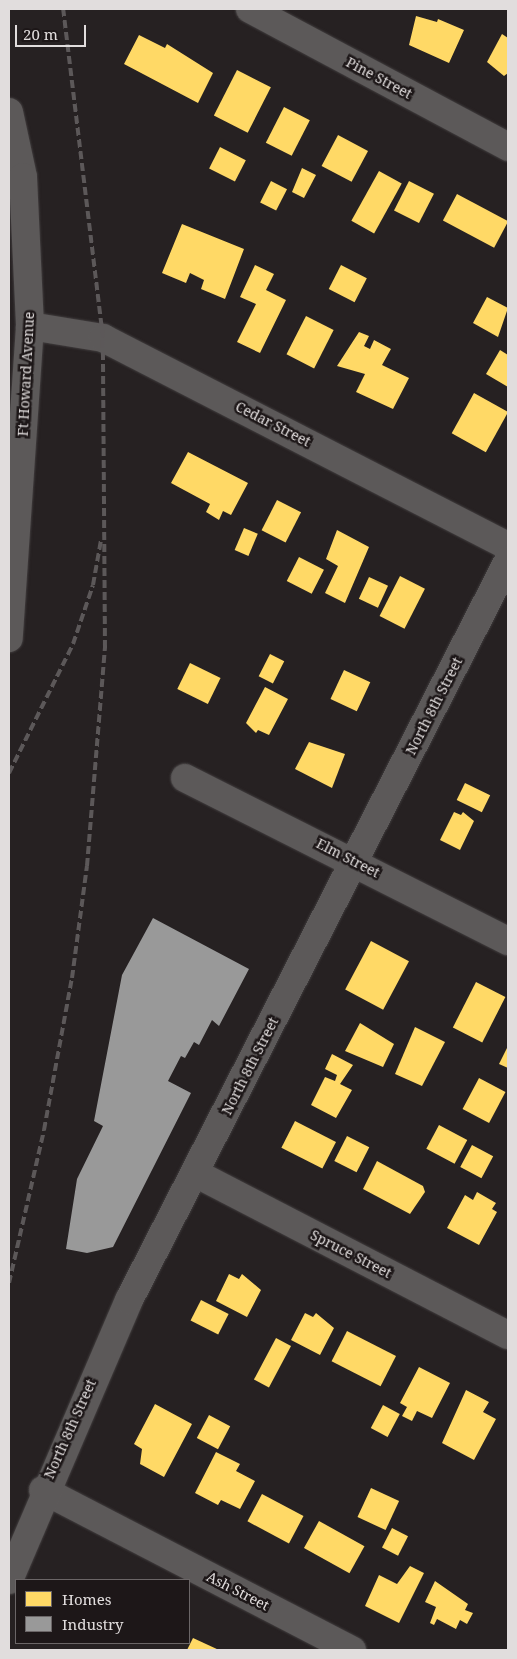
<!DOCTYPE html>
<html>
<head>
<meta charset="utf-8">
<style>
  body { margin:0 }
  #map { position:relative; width:517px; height:1659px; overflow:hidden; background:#262122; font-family:"Noto Serif",serif }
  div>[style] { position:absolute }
  .homes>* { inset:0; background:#ffd966; transform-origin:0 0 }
  .industry>* { inset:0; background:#999 }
  .roads { filter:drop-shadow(0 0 1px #413d3e) drop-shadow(0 0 1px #413d3e) }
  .street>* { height:28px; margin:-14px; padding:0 14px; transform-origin:14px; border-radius:14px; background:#5c5959 }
  .secondary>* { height:28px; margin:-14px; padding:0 14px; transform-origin:14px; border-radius:14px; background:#5c5959 }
  .rail>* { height:4px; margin-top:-2px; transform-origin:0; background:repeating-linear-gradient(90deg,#5c5859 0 8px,transparent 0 12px) }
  span { translate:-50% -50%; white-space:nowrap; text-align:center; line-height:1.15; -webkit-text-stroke:5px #1d1718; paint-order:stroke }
  .street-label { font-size:14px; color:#e1dddd }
  .frame { position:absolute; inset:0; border:10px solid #e1dddd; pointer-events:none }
  .legend { position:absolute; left:15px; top:1579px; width:175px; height:65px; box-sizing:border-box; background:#1d1718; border:1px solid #6b6667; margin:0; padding:6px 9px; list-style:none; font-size:15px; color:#e1dddd }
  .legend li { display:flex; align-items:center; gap:10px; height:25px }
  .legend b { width:25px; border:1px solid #6b6667 }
  .scale { position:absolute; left:15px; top:25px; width:71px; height:22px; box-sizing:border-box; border:2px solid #e1dddd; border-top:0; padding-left:6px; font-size:15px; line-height:18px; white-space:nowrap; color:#e1dddd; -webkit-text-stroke:4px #1d1718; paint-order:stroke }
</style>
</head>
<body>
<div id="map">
  <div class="homes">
    <div style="clip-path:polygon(416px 16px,437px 22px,438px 19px,464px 30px,449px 63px,409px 45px)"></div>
    <div style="clip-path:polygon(502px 34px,508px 38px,508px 73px,504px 76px,487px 62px)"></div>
    <div style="clip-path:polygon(139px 35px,165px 48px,167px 44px,213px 73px,198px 103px,124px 64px)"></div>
    <div style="left:237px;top:70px;width:38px;height:51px;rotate:27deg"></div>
    <div style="left:284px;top:107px;width:29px;height:40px;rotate:27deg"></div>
    <div style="left:338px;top:135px;width:34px;height:35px;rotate:28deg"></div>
    <div style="left:220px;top:147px;width:29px;height:24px;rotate:27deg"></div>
    <div style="clip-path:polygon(302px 168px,316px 175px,304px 198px,292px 192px)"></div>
    <div style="left:379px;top:171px;width:26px;height:57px;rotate:29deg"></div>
    <div style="left:271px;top:181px;width:18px;height:24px;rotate:27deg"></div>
    <div style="left:409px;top:181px;width:28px;height:33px;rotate:27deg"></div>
    <div style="left:457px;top:194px;width:58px;height:30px;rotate:28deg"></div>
    <div style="clip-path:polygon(182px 224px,244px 249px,225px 299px,201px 289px,204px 280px,190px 273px,186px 283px,162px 273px)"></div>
    <div style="clip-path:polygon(255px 265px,274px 274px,266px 290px,286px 300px,260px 353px,237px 342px,256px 304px,240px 297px)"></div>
    <div style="left:341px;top:265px;width:29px;height:27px;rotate:27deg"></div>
    <div style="clip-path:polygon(487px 297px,508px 308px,498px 337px,473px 323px)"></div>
    <div style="left:306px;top:316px;width:31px;height:43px;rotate:27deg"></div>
    <div style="clip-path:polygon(359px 332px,369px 336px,364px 346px,370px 349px,374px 340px,391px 349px,382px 365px,409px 378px,393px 409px,356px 392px,365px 374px,337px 366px)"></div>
    <div style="clip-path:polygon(500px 350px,508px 355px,508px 387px,486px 374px)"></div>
    <div style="left:474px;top:393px;width:39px;height:46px;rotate:29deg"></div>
    <div style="clip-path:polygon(188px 452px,248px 483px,231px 515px,223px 511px,219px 520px,206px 512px,210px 504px,171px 483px)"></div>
    <div style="left:277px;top:500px;width:27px;height:34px;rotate:27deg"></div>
    <div style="left:244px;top:528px;width:15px;height:24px;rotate:23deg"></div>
    <div style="clip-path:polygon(337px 530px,369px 547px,345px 603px,325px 593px,338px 566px,326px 559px)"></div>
    <div style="left:299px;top:557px;width:28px;height:27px;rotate:27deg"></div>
    <div style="left:400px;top:576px;width:28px;height:45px;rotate:27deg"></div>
    <div style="left:369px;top:577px;width:21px;height:24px;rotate:25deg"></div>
    <div style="left:270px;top:654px;width:16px;height:25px;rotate:27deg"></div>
    <div style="left:190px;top:663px;width:34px;height:29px;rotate:26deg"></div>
    <div style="left:344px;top:670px;width:29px;height:32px;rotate:25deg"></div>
    <div style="clip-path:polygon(265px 687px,288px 699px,269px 735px,258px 730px,256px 733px,246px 723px)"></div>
    <div style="clip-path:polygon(309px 742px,345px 754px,332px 788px,295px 769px)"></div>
    <div style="left:465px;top:783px;width:28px;height:19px;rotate:26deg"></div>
    <div style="clip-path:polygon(454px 812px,461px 815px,463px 812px,474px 821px,460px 850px,440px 840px)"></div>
    <div style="left:371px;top:941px;width:43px;height:55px;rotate:28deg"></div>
    <div style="left:476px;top:982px;width:33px;height:51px;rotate:27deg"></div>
    <div style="clip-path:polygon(360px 1023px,394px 1044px,383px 1067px,345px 1051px)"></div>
    <div style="clip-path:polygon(415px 1027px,445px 1042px,422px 1086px,395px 1074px)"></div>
    <div style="clip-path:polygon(508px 1046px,508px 1068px,499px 1064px)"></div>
    <div style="clip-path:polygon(332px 1054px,353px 1065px,340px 1084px,352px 1090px,336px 1118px,311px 1105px,325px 1077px,335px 1081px,337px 1075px,325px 1069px)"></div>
    <div style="left:479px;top:1078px;width:30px;height:35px;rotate:28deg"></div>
    <div style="left:295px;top:1121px;width:46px;height:30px;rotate:27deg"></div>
    <div style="left:439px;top:1125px;width:32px;height:27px;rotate:28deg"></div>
    <div style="left:347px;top:1136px;width:25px;height:28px;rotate:27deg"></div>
    <div style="left:472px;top:1145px;width:24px;height:25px;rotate:28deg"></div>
    <div style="clip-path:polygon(377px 1161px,423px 1186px,425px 1192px,410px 1214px,363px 1189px)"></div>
    <div style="clip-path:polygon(477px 1192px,496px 1203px,492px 1209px,497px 1212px,479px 1245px,447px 1228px,465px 1195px,473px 1200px)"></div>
    <div style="clip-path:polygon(229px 1274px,239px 1279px,242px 1274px,261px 1290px,247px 1317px,216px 1301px)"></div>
    <div style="left:201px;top:1300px;width:31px;height:23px;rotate:27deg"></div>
    <div style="clip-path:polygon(305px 1313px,313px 1317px,316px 1313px,334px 1328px,320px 1355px,291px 1340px)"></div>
    <div style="left:347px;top:1331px;width:55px;height:34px;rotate:27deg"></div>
    <div style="left:276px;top:1338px;width:17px;height:47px;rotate:28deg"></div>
    <div style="clip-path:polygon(419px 1367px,450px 1383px,432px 1418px,417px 1411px,412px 1421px,402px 1416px,407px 1407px,400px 1403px)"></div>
    <div style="clip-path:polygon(466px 1390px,489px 1402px,483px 1412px,496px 1419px,474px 1460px,442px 1443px)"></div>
    <div style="clip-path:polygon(155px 1404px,192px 1424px,164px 1477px,140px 1464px,142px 1449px,134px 1444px)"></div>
    <div style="left:383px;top:1405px;width:19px;height:26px;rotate:28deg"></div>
    <div style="left:209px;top:1415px;width:24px;height:26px;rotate:28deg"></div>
    <div style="clip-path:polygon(216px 1452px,240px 1464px,236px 1471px,255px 1481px,240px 1509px,221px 1500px,218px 1505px,195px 1493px)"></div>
    <div style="left:371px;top:1488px;width:31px;height:32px;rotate:25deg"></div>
    <div style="left:262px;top:1494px;width:47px;height:31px;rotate:28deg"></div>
    <div style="left:319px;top:1521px;width:52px;height:31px;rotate:29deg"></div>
    <div style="left:392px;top:1528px;width:18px;height:22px;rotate:27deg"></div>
    <div style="clip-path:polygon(410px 1566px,424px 1573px,399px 1623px,365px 1606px,379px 1575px,397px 1584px)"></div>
    <div style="clip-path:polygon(435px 1581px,468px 1604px,465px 1610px,473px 1613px,467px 1624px,460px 1620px,456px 1629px,437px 1619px,434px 1625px,430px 1623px,436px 1607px,425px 1602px)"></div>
    <div style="clip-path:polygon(193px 1638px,219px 1650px,187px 1650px)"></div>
  </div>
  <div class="industry">
    <div style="clip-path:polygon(153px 918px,249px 969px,219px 1026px,212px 1020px,199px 1045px,194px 1042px,185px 1058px,181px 1056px,168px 1081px,191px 1093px,113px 1247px,87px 1253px,66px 1249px,77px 1179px,103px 1126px,94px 1121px,122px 975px)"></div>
  </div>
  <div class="roads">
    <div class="street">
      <div style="left:250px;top:9px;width:293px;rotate:28.1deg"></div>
      <div style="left:9px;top:112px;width:66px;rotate:77.8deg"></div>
      <div style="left:23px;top:177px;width:149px;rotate:87.3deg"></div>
      <div style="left:30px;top:326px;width:313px;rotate:93.9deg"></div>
      <div style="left:30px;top:326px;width:74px;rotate:9.3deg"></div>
      <div style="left:103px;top:338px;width:455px;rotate:27.2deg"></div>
      <div style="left:185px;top:778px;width:362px;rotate:26.8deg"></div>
      <div style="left:195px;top:1173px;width:352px;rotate:27.4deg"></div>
      <div style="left:43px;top:1490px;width:348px;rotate:27.4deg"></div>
    </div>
    <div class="secondary">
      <div style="left:9px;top:1580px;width:305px;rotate:-66.8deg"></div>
      <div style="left:129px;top:1300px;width:831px;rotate:-62.85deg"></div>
    </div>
  </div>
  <div class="rail">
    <div style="left:9px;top:773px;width:144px;rotate:-63.6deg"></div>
    <div style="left:73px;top:644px;width:62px;rotate:-71.3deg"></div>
    <div style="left:93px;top:585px;width:46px;rotate:-79.9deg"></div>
    <div style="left:9px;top:1283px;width:157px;rotate:-77.1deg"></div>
    <div style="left:44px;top:1130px;width:155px;rotate:-79.6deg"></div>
    <div style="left:72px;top:978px;width:113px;rotate:-82.4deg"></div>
    <div style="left:87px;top:866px;width:219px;rotate:-85.3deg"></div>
    <div style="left:105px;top:648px;width:310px;rotate:-90.4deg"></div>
    <div style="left:103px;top:338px;width:331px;rotate:-96.9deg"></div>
  </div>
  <div class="street-label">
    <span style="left:379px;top:78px;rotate:28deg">Pine Street</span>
    <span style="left:26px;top:374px;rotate:-87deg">Ft Howard Avenue</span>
    <span style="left:273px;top:424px;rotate:27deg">Cedar Street</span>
    <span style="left:434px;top:706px;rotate:-63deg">North 8th Street</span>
    <span style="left:348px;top:858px;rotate:27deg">Elm Street</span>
    <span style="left:250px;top:1066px;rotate:-63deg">North 8th Street</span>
    <span style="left:351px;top:1254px;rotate:27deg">Spruce Street</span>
    <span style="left:70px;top:1429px;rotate:-66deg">North 8th Street</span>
    <span style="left:238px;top:1591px;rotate:27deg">Ash Street</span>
  </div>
  <div class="frame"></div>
  <ul class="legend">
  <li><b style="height:14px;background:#ffd966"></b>Homes</li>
  <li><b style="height:14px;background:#999"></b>Industry</li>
  </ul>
  <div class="scale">20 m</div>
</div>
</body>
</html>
